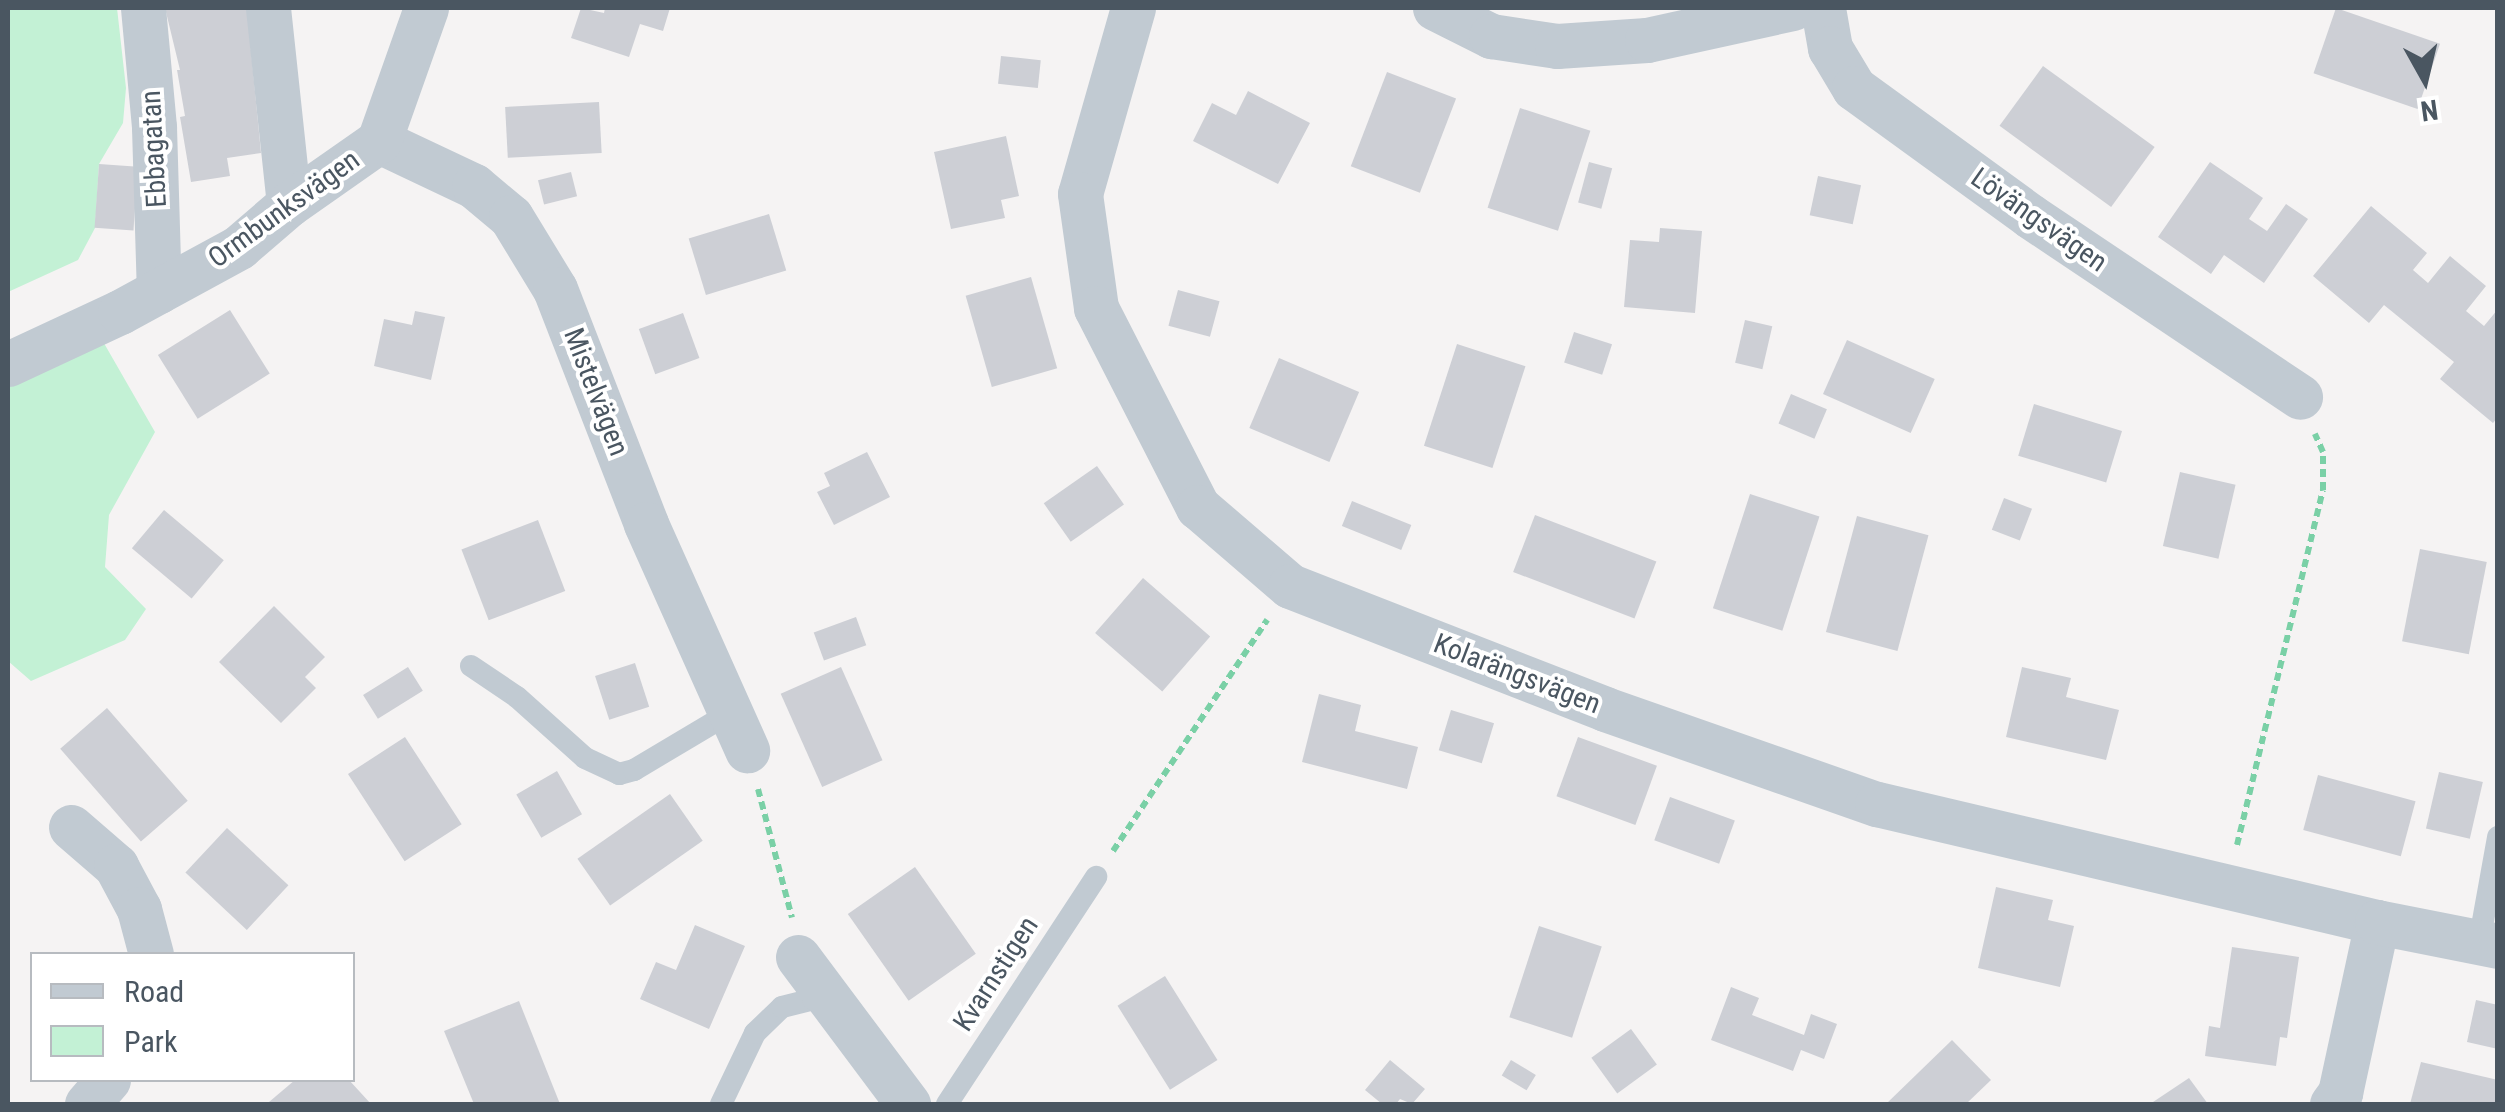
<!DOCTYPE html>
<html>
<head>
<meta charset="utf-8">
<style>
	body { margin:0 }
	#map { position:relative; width:2505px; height:1112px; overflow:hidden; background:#f5f3f3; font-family:"Roboto Condensed",sans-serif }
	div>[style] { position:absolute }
	.green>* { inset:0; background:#c3f1d5 }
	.building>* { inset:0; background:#cdcfd5; transform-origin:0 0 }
	.path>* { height:6px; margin-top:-3px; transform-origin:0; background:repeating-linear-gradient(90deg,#7ad0a6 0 8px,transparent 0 13px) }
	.service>* { height:22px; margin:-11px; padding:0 11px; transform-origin:11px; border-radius:11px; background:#c1cad2 }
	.minor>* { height:45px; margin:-22.5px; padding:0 22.5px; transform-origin:22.5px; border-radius:22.5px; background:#c1cad2 }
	span { translate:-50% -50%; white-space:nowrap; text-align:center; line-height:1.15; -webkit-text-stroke:8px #fff; paint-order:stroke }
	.street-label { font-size:28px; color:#4a5661 }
	.frame { position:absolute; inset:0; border:10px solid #4a5661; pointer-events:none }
	.legend { position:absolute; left:30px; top:952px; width:325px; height:130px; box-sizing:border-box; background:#fff; border:2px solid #b7bbc0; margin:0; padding:12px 18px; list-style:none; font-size:30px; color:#4a5661 }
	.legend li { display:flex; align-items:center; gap:20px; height:50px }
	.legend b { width:50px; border:2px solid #b7bbc0 }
	.north { position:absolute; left:2375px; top:30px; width:100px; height:100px; -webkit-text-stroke:8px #fff; paint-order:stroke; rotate:172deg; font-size:28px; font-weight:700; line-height:40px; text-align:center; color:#4a5661 }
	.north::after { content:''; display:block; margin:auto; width:35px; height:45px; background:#4a5661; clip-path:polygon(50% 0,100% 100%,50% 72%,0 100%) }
</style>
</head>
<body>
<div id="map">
	<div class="green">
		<i style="clip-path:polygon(8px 8px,117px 8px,126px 88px,123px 123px,99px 164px,95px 228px,78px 260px,8px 292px)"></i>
		<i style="clip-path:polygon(101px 338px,155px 432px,109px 515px,105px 567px,146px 609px,125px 640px,31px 681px,8px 661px,8px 386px)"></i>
	</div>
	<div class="building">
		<i style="clip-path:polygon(165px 8px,247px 10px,261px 153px,227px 158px,230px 176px,191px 182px,180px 117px,185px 116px,177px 70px,180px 70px)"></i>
		<i style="clip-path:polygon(581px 8px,604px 13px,605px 8px,670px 8px,663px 31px,640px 24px,629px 57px,571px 38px)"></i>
		<i style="left:2336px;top:8px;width:110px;height:69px;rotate:19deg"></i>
		<i style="left:1001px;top:56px;width:40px;height:28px;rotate:6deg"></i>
		<i style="left:2043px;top:66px;width:138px;height:74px;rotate:36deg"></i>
		<i style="left:1387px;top:72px;width:74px;height:101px;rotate:21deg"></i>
		<i style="clip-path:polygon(1248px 91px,1310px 123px,1278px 184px,1193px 141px,1212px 103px,1236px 115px)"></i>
		<i style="left:599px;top:102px;width:51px;height:94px;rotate:87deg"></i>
		<i style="left:1520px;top:108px;width:74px;height:105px;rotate:18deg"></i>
		<i style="clip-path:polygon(1006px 136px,1019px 196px,1001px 200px,1005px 218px,951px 229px,934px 152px)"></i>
		<i style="left:1589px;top:162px;width:24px;height:42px;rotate:15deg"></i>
		<i style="clip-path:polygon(2210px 162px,2263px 198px,2249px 219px,2267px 231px,2286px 204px,2308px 219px,2264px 283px,2224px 255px,2211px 274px,2158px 237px)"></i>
		<i style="left:99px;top:164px;width:39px;height:64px;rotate:4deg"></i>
		<i style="left:571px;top:172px;width:25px;height:34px;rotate:76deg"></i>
		<i style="left:1818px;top:176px;width:44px;height:40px;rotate:12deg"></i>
		<i style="clip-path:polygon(2371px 206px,2427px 253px,2413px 270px,2428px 283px,2450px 256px,2486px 286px,2466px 311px,2484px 326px,2498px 309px,2498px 417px,2493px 423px,2440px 379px,2454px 362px,2384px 305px,2369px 323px,2313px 276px)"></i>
		<i style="left:769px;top:214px;width:59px;height:84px;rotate:73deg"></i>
		<i style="clip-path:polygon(1660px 228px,1702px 231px,1695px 313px,1624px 307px,1630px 240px,1659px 242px)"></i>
		<i style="left:1031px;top:277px;width:95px;height:68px;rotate:74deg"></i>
		<i style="left:1178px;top:290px;width:43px;height:37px;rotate:15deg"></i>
		<i style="left:230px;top:310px;width:75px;height:85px;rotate:58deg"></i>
		<i style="clip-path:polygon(415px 311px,445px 317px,431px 380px,374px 366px,384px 319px,412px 325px)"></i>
		<i style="left:683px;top:313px;width:48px;height:47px;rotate:70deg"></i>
		<i style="left:1745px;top:320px;width:28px;height:44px;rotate:13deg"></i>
		<i style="left:1574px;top:332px;width:40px;height:32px;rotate:18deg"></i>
		<i style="left:1847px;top:340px;width:96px;height:59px;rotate:24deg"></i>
		<i style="left:1457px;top:344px;width:72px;height:107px;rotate:18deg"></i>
		<i style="left:1279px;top:358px;width:87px;height:76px;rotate:23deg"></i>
		<i style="left:1791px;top:394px;width:39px;height:32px;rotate:23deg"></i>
		<i style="left:2034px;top:404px;width:92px;height:54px;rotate:17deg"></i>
		<i style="clip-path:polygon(867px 452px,890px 497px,834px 525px,817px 492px,830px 486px,824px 473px)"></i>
		<i style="left:1097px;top:466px;width:47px;height:65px;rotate:55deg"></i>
		<i style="left:2180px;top:472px;width:57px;height:76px;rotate:13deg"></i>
		<i style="left:1750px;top:494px;width:73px;height:120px;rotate:18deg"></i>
		<i style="left:2004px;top:498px;width:30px;height:34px;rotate:21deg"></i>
		<i style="left:1352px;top:501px;width:64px;height:27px;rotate:22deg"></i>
		<i style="left:164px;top:510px;width:78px;height:50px;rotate:40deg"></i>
		<i style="left:1535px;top:515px;width:130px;height:61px;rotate:21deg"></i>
		<i style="left:1857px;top:516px;width:74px;height:120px;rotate:15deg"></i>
		<i style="left:538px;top:520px;width:76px;height:82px;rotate:69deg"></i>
		<i style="left:2420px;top:549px;width:68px;height:94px;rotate:11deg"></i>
		<i style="left:1143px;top:578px;width:89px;height:73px;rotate:41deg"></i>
		<i style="clip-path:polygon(274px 606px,325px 657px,305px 677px,316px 688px,281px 723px,219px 662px)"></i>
		<i style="left:856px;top:617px;width:30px;height:45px;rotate:70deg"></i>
		<i style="left:635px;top:663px;width:46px;height:42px;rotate:72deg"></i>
		<i style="left:408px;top:667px;width:28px;height:53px;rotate:58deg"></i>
		<i style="left:841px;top:667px;width:102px;height:66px;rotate:66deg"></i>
		<i style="clip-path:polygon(2022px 667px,2071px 678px,2066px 697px,2119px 710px,2106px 760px,2006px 737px)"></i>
		<i style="clip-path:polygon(1319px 694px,1361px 705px,1355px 731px,1418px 747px,1407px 789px,1302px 762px)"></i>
		<i style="left:107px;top:708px;width:123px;height:62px;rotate:49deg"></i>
		<i style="left:1451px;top:710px;width:45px;height:42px;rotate:17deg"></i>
		<i style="left:405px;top:737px;width:104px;height:68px;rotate:57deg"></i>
		<i style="left:1578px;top:737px;width:84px;height:63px;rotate:20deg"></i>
		<i style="left:557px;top:771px;width:50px;height:47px;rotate:60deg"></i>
		<i style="left:2439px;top:772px;width:45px;height:58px;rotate:13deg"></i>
		<i style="left:2318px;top:775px;width:101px;height:57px;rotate:15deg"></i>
		<i style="left:670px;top:794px;width:57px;height:113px;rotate:55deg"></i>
		<i style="left:1670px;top:797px;width:69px;height:46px;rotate:20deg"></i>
		<i style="left:227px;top:828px;width:84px;height:61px;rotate:43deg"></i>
		<i style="left:915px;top:867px;width:106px;height:82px;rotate:55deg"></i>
		<i style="clip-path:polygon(1996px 887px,2053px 900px,2048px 920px,2074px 926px,2060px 987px,1978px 968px)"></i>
		<i style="clip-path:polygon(695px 925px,745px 946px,709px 1029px,640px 999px,656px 962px,676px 970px)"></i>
		<i style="left:1539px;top:926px;width:66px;height:96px;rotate:18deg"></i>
		<i style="clip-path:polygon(2232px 947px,2299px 957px,2287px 1038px,2280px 1037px,2276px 1066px,2205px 1056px,2209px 1026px,2220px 1028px)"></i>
		<i style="left:1165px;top:976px;width:99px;height:56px;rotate:58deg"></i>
		<i style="clip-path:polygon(1731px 987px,1759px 998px,1752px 1015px,1804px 1035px,1811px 1014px,1837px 1024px,1824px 1059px,1801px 1050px,1793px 1071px,1711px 1040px)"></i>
		<i style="clip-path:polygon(2476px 1000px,2498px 1005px,2498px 1049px,2467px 1042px)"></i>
		<i style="clip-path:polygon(519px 1001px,560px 1104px,474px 1104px,444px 1031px)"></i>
		<i style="left:1631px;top:1029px;width:44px;height:49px;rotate:54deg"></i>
		<i style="clip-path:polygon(1952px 1040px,1991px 1080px,1966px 1104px,1886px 1104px)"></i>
		<i style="clip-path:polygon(1390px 1060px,1425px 1089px,1412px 1104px,1400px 1099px,1396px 1104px,1382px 1104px,1365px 1090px)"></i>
		<i style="left:1511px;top:1060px;width:29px;height:18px;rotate:31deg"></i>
		<i style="clip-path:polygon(2421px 1062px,2498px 1080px,2498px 1104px,2410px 1104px)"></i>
		<i style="clip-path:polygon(2189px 1078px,2208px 1104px,2150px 1104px)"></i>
		<i style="clip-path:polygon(295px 1080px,349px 1080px,371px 1104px,272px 1104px,269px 1102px)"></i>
	</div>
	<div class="path">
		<i style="left:758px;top:789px;width:133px;rotate:75.2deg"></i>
		<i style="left:2237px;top:845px;width:365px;rotate:-76.4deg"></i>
		<i style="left:2323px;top:490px;width:38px;rotate:-90deg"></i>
		<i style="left:2323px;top:452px;width:20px;rotate:-114deg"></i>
		<i style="left:1113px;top:851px;width:278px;rotate:-56.3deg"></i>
	</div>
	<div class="service">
		<i style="left:471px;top:666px;width:55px;rotate:34deg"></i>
		<i style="left:517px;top:697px;width:91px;rotate:41.9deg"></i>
		<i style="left:585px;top:758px;width:38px;rotate:25deg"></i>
		<i style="left:619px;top:774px;width:16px;rotate:-15deg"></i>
		<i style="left:634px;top:770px;width:109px;rotate:-30.8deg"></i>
		<i style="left:2479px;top:943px;width:108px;rotate:-79.8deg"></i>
		<i style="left:721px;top:1104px;width:79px;rotate:-64.4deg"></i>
		<i style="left:755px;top:1033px;width:37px;rotate:-44deg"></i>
		<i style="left:782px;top:1007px;width:32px;rotate:-14deg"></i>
		<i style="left:813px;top:999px;width:18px;rotate:34deg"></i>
		<i style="left:947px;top:1104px;width:272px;rotate:-56.7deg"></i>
	</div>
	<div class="minor">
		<i style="left:143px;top:8px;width:120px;rotate:84.7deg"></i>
		<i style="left:154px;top:127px;width:164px;rotate:88.3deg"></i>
		<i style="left:268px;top:8px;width:197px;rotate:83.9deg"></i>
		<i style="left:1133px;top:8px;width:193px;rotate:105.9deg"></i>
		<i style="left:1080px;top:194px;width:115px;rotate:82deg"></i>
		<i style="left:1096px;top:308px;width:224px;rotate:62.9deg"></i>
		<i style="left:1198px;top:507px;width:121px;rotate:40.7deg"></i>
		<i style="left:1290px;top:586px;width:338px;rotate:21.3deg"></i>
		<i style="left:1605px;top:709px;width:288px;rotate:19.3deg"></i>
		<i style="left:1877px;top:804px;width:514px;rotate:13.28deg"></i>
		<i style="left:1435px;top:8px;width:63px;rotate:26.6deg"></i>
		<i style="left:1491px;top:36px;width:67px;rotate:8.6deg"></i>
		<i style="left:1557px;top:46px;width:90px;rotate:-3.8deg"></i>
		<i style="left:1647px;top:40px;width:149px;rotate:-12.4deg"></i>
		<i style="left:1823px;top:8px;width:41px;rotate:80.1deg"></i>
		<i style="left:1830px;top:48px;width:47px;rotate:59deg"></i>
		<i style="left:1854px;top:88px;width:218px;rotate:36deg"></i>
		<i style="left:2030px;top:216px;width:325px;rotate:33.8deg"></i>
		<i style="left:379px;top:141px;width:105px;rotate:25.3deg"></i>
		<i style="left:474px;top:186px;width:48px;rotate:40deg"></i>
		<i style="left:511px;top:217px;width:84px;rotate:58.6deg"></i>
		<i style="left:555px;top:289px;width:252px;rotate:68.8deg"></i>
		<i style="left:646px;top:524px;width:248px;rotate:65.9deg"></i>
		<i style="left:8px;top:364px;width:123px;rotate:-24.9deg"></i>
		<i style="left:120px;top:312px;width:136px;rotate:-28.6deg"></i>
		<i style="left:239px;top:247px;width:66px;rotate:-40.7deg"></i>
		<i style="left:289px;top:204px;width:110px;rotate:-35deg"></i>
		<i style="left:379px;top:141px;width:141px;rotate:-70.5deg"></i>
		<i style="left:71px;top:827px;width:60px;rotate:40.9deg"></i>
		<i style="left:116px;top:866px;width:49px;rotate:61.9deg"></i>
		<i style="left:139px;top:909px;width:47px;rotate:75.1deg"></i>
		<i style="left:798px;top:957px;width:184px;rotate:53.2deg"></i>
		<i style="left:87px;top:1104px;width:32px;rotate:-49deg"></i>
		<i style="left:2332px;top:1104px;width:14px;rotate:-54deg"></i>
		<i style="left:2340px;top:1093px;width:175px;rotate:-77.8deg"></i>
		<i style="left:2377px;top:922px;width:123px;rotate:11.2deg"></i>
	</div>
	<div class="street-label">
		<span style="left:154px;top:149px;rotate:-93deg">Ebbagatan</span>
		<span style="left:284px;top:209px;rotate:-36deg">Ormbunksvägen</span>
		<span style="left:2039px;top:220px;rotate:35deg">Lövängsvägen</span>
		<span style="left:596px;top:392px;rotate:69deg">Mistelvägen</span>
		<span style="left:1517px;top:674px;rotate:21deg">Kolarängsvägen</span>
		<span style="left:996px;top:974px;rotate:-57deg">Kvarnstigen</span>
	</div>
	<div class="frame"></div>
	<ul class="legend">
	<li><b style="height:12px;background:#c1cad2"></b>Road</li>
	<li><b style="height:28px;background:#c3f1d5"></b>Park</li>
	</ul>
	<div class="north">N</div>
</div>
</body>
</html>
